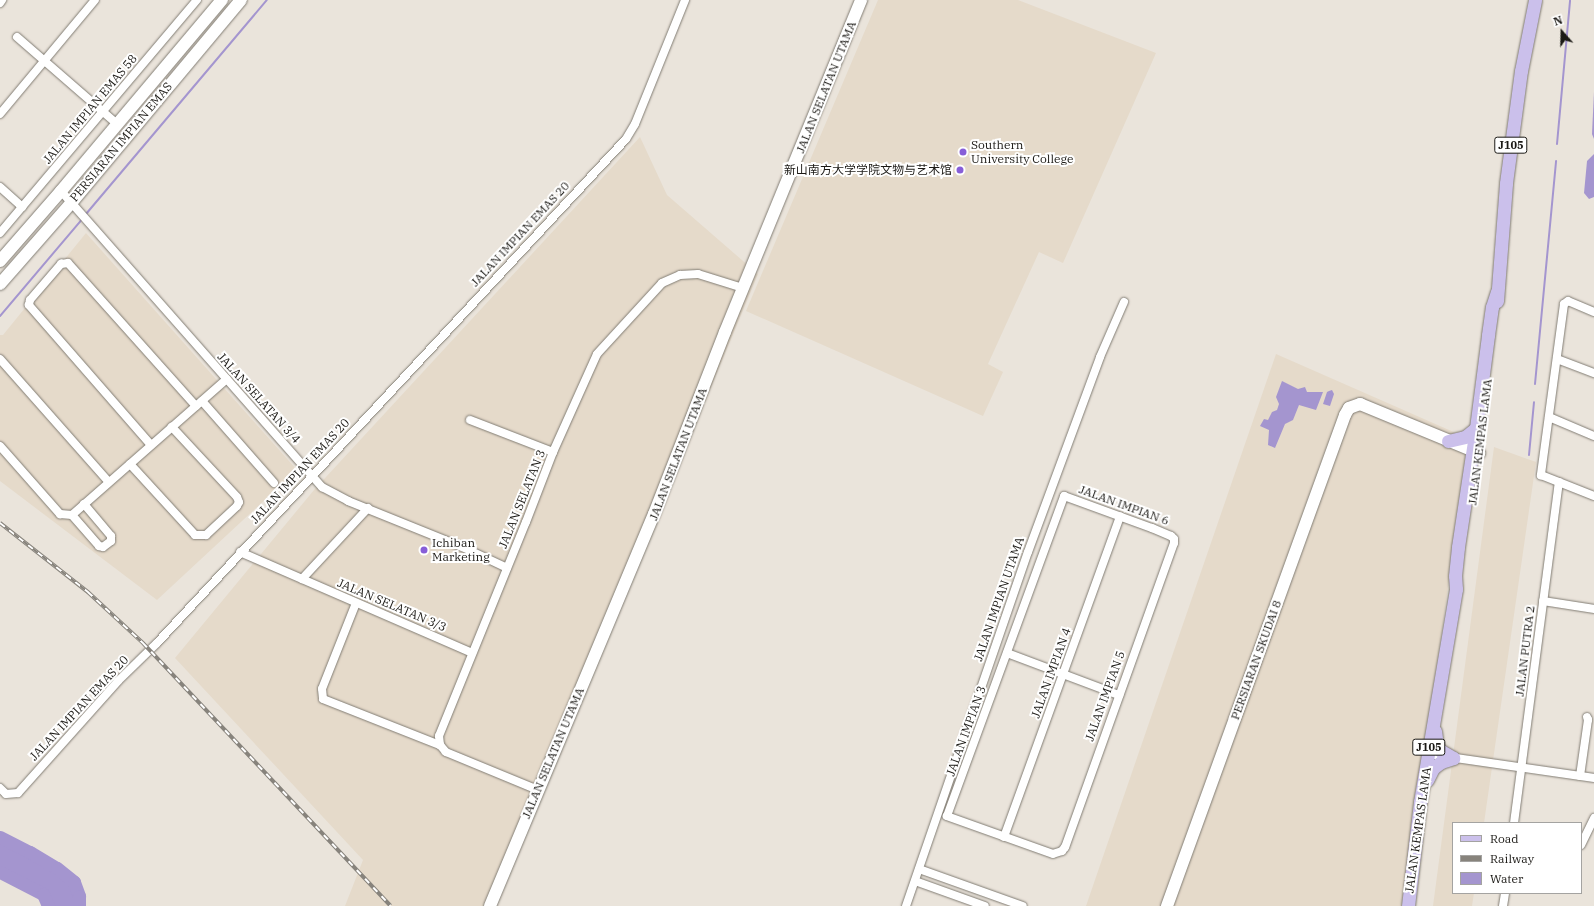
<!DOCTYPE html>
<html>
<head>
<meta charset="utf-8">
<style>
	body { margin:0 }
	#map { position:relative; width:1594px; height:906px; overflow:hidden; background:#eae4db; font-family:"IBM Plex Serif","Noto Sans SC",serif }
	div>[style] { position:absolute }
	.built>* { inset:0; background:#e5daca }
	.water>* { inset:0; background:#a495cf }
	.stream>* { height:2px; margin:-1px; padding:0 1px; transform-origin:1px; border-radius:1px; background:#a495cf }
	.river>* { height:13px; margin:-6.5px; padding:0 6.5px; transform-origin:6.5px; border-radius:6.5px; background:#a495cf }
	.roads { filter:drop-shadow(0 0 1px #817c73) drop-shadow(0 0 1px #817c73) }
	.street>* { height:8px; margin:-4px; padding:0 4px; transform-origin:4px; border-radius:4px; background:#fff }
	.secondary>* { height:12px; margin:-6px; padding:0 6px; transform-origin:6px; border-radius:6px; background:#fff }
	.primary>* { height:13px; margin:-6.5px; padding:0 6.5px; transform-origin:6.5px; border-radius:6.5px; background:#cbc0eb }
	.rail>* { height:3.5px; margin-top:-1.75px; transform-origin:0; background:repeating-linear-gradient(90deg,#fff 0 6px,#87837c 0 12px); box-sizing:border-box; border-block:1px solid #87837c }
	.dots>* { width:11px; height:11px; translate:-50% -50%; box-sizing:border-box; border:2px solid #fff; border-radius:50% }
	span { translate:-50% -50%; white-space:nowrap; text-align:center; line-height:1.15; -webkit-text-stroke:4px #fff; paint-order:stroke }
	.shield-label span { padding:1px 3px; background:#fff; border:1px solid; border-radius:3px; -webkit-text-stroke-width:0 }
	.shield-label { font-size:11px; color:#1b1915; font-weight:700 }
	.street-label { font-size:12px; color:#1b1915 }
	.poi-label { font-size:12px; color:#1b1915 }
	.left { translate:0 -50%; text-align:left }
	.right { translate:-100% -50%; text-align:right }
	.legend { position:absolute; left:1452px; top:822px; width:130px; height:72px; box-sizing:border-box; background:#fff; border:1px solid #a4a3a1; margin:0; padding:5px 7px; list-style:none; font-size:12px; color:#1b1915 }
	.legend li { display:flex; align-items:center; gap:8px; height:20px }
	.legend b { width:20px; border:1px solid #a4a3a1 }
	.north { position:absolute; left:1542px; top:12px; width:40px; height:40px; -webkit-text-stroke:3px #fff; paint-order:stroke; rotate:340deg; font-size:11px; font-weight:700; line-height:16px; text-align:center; color:#1b1915 }
	.north::after { content:''; display:block; margin:auto; width:14px; height:18px; background:#1b1915; clip-path:polygon(50% 0,100% 100%,50% 72%,0 100%) }
</style>
</head>
<body>
<div id="map">
	<div class="built">
		<i style="clip-path:polygon(878px 0,1018px 0,1156px 53px,1063px 263px,1039px 252px,988px 364px,1003px 372px,983px 416px,746px 311px)"></i>
		<i style="clip-path:polygon(640px 137px,667px 195px,758px 274px,658px 515px,486px 906px,345px 906px,363px 860px,175px 658px,314px 490px)"></i>
		<i style="clip-path:polygon(86px 233px,297px 470px,157px 600px,0 481px,0 335px,3px 335px)"></i>
		<i style="clip-path:polygon(1276px 354px,1465px 437px,1465px 460px,1405px 906px,1086px 906px)"></i>
		<i style="clip-path:polygon(1494px 447px,1536px 462px,1484px 823px,1453px 823px,1453px 893px,1474px 893px,1472px 906px,1433px 906px)"></i>
	</div>
	<div class="water">
		<i style="clip-path:polygon(1594px 92px,1594px 139px,1592px 134px)"></i>
		<i style="clip-path:polygon(1594px 154px,1594px 197px,1589px 199px,1584px 193px,1587px 161px)"></i>
		<i style="clip-path:polygon(1282px 381px,1298px 389px,1305px 387px,1307px 392px,1323px 392px,1316px 410px,1299px 405px,1293px 420px,1285px 424px,1275px 448px,1268px 445px,1269px 430px,1260px 426px,1264px 419px,1268px 420px,1272px 412px,1277px 410px,1279px 404px,1276px 397px)"></i>
		<i style="clip-path:polygon(1329px 391px,1332px 390px,1334px 394px,1330px 406px,1323px 404px,1327px 392px)"></i>
		<i style="clip-path:polygon(0 837px,30px 852px,57px 867px,74px 882px,79px 896px,79px 906px,48px 906px,43px 894px,0 872px)"></i>
	</div>
	<div class="stream">
		<i style="left:1557px;top:144px;width:144px;rotate:-84.8deg"></i>
		<i style="left:86px;top:214px;width:280px;rotate:-49.8deg"></i>
		<i style="left:0;top:316px;width:128px;rotate:-49.7deg"></i>
		<i style="left:1535px;top:384px;width:224px;rotate:-84.6deg"></i>
		<i style="left:1529px;top:455px;width:53px;rotate:-84.6deg"></i>
	</div>
	<div class="river">
		<i style="left:0;top:837px;width:34px;rotate:27deg"></i>
		<i style="left:30px;top:852px;width:31px;rotate:31deg"></i>
		<i style="left:57px;top:868px;width:22px;rotate:39deg"></i>
		<i style="left:74px;top:882px;width:15px;rotate:70deg"></i>
		<i style="left:79px;top:896px;width:10px;rotate:90deg"></i>
		<i style="left:0;top:872px;width:48px;rotate:27.1deg"></i>
		<i style="left:43px;top:894px;width:13px;rotate:67deg"></i>
	</div>
	<div class="roads">
		<div class="street">
			<i style="left:0;top:3px;width:4px;rotate:-56deg"></i>
			<i style="left:17px;top:37px;width:133px;rotate:41deg"></i>
			<i style="left:0;top:114px;width:148px;rotate:-50.2deg"></i>
			<i style="left:0;top:187px;width:30px;rotate:42deg"></i>
			<i style="left:61px;top:191px;width:395px;rotate:48.6deg"></i>
			<i style="left:322px;top:487px;width:30px;rotate:28deg"></i>
			<i style="left:348px;top:501px;width:131px;rotate:22deg"></i>
			<i style="left:469px;top:550px;width:42px;rotate:25.3deg"></i>
			<i style="left:0;top:233px;width:305px;rotate:-49.8deg"></i>
			<i style="left:1594px;top:312px;width:28px;rotate:-157deg"></i>
			<i style="left:1568px;top:301px;width:5px;rotate:143deg"></i>
			<i style="left:1564px;top:304px;width:173px;rotate:97.7deg"></i>
			<i style="left:1541px;top:475px;width:57px;rotate:21.6deg"></i>
			<i style="left:0;top:359px;width:164px;rotate:48.5deg"></i>
			<i style="left:1557px;top:359px;width:40px;rotate:21deg"></i>
			<i style="left:202px;top:401px;width:109px;rotate:48.7deg"></i>
			<i style="left:1549px;top:417px;width:49px;rotate:22.9deg"></i>
			<i style="left:470px;top:420px;width:89px;rotate:21.1deg"></i>
			<i style="left:151px;top:445px;width:186px;rotate:-131.1deg"></i>
			<i style="left:29px;top:305px;width:5px;rotate:-79deg"></i>
			<i style="left:30px;top:300px;width:48px;rotate:-49.3deg"></i>
			<i style="left:61px;top:264px;width:7px;rotate:-8deg"></i>
			<i style="left:68px;top:263px;width:192px;rotate:48.2deg"></i>
			<i style="left:0;top:446px;width:91px;rotate:48.6deg"></i>
			<i style="left:60px;top:514px;width:12px;rotate:5deg"></i>
			<i style="left:72px;top:515px;width:206px;rotate:-41.3deg"></i>
			<i style="left:130px;top:464px;width:96px;rotate:47.5deg"></i>
			<i style="left:195px;top:535px;width:11px"></i>
			<i style="left:206px;top:535px;width:42px;rotate:-43.1deg"></i>
			<i style="left:237px;top:506px;width:4px;rotate:-63deg"></i>
			<i style="left:239px;top:502px;width:5px;rotate:-112deg"></i>
			<i style="left:237px;top:497px;width:96px;rotate:-132.9deg"></i>
			<i style="left:1064px;top:496px;width:94px;rotate:20deg"></i>
			<i style="left:1152px;top:528px;width:21px;rotate:23deg"></i>
			<i style="left:1171px;top:536px;width:4px;rotate:45deg"></i>
			<i style="left:1174px;top:539px;width:4px;rotate:90deg"></i>
			<i style="left:1174px;top:543px;width:323px;rotate:109.7deg"></i>
			<i style="left:1065px;top:847px;width:5px;rotate:127deg"></i>
			<i style="left:1062px;top:851px;width:9px;rotate:162deg"></i>
			<i style="left:1053px;top:854px;width:113px;rotate:-160.3deg"></i>
			<i style="left:947px;top:816px;width:341px;rotate:-69.9deg"></i>
			<i style="left:72px;top:515px;width:41px;rotate:48.9deg"></i>
			<i style="left:99px;top:546px;width:4px;rotate:14deg"></i>
			<i style="left:103px;top:547px;width:10px;rotate:-37deg"></i>
			<i style="left:111px;top:541px;width:5px;rotate:-90deg"></i>
			<i style="left:111px;top:536px;width:42px;rotate:-130.2deg"></i>
			<i style="left:240px;top:552px;width:253px;rotate:23.5deg"></i>
			<i style="left:302px;top:579px;width:97px;rotate:-47.1deg"></i>
			<i style="left:1543px;top:601px;width:52px;rotate:8.9deg"></i>
			<i style="left:356px;top:603px;width:92px;rotate:111.6deg"></i>
			<i style="left:322px;top:689px;width:10px;rotate:84deg"></i>
			<i style="left:323px;top:699px;width:126px;rotate:21.5deg"></i>
			<i style="left:1007px;top:653px;width:120px;rotate:20.6deg"></i>
			<i style="left:1428px;top:754px;width:168px;rotate:8.2deg"></i>
			<i style="left:1580px;top:776px;width:57px;rotate:-81.9deg"></i>
			<i style="left:1588px;top:720px;width:3px;rotate:-108deg"></i>
			<i style="left:0;top:788px;width:8px;rotate:45deg"></i>
			<i style="left:6px;top:794px;width:12px;rotate:-5deg"></i>
			<i style="left:18px;top:793px;width:150px;rotate:-48.2deg"></i>
			<i style="left:118px;top:681px;width:54px;rotate:-44.3deg"></i>
			<i style="left:157px;top:643px;width:688px;rotate:-47.06deg"></i>
			<i style="left:626px;top:139px;width:17px;rotate:-59deg"></i>
			<i style="left:635px;top:124px;width:134px;rotate:-68deg"></i>
			<i style="left:538px;top:790px;width:100px;rotate:-157.6deg"></i>
			<i style="left:446px;top:752px;width:9px;rotate:-131deg"></i>
			<i style="left:440px;top:745px;width:9px;rotate:-96deg"></i>
			<i style="left:439px;top:736px;width:231px;rotate:-67.9deg"></i>
			<i style="left:526px;top:522px;width:75px;rotate:-68.9deg"></i>
			<i style="left:553px;top:452px;width:107px;rotate:-65.8deg"></i>
			<i style="left:597px;top:354px;width:96px;rotate:-47.5deg"></i>
			<i style="left:662px;top:283px;width:20px;rotate:-24deg"></i>
			<i style="left:680px;top:275px;width:18px;rotate:-3deg"></i>
			<i style="left:698px;top:274px;width:47px;rotate:17.3deg"></i>
			<i style="left:1514px;top:823px;width:344px;rotate:-82.5deg"></i>
			<i style="left:1004px;top:837px;width:341px;rotate:-70.1deg"></i>
			<i style="left:1581px;top:845px;width:30px;rotate:-64deg"></i>
			<i style="left:919px;top:869px;width:110px;rotate:19.6deg"></i>
			<i style="left:915px;top:881px;width:74px;rotate:19.7deg"></i>
			<i style="left:906px;top:906px;width:374px;rotate:-71deg"></i>
			<i style="left:1028px;top:552px;width:208px;rotate:-69.7deg"></i>
			<i style="left:1100px;top:357px;width:60px;rotate:-66.4deg"></i>
			<i style="left:1503px;top:906px;width:13px;rotate:-81deg"></i>
		</div>
		<div class="secondary">
			<i style="left:0;top:261px;width:93px;rotate:-48.9deg"></i>
			<i style="left:61px;top:191px;width:250px;rotate:-49.9deg"></i>
			<i style="left:0;top:284px;width:109px;rotate:-48.7deg"></i>
			<i style="left:72px;top:202px;width:263px;rotate:-50.1deg"></i>
			<i style="left:490px;top:906px;width:425px;rotate:-67.3deg"></i>
			<i style="left:654px;top:514px;width:195px;rotate:-68.7deg"></i>
			<i style="left:725px;top:332px;width:359px;rotate:-67.7deg"></i>
			<i style="left:1167px;top:906px;width:522px;rotate:-70.07deg"></i>
			<i style="left:1345px;top:415px;width:8px;rotate:-60deg"></i>
			<i style="left:1349px;top:408px;width:12px;rotate:-20deg"></i>
			<i style="left:1360px;top:404px;width:129px;rotate:22.4deg"></i>
		</div>
		<div class="primary">
			<i style="left:1497px;top:301px;width:118px;rotate:-85.6deg"></i>
			<i style="left:1506px;top:183px;width:113px;rotate:-82.4deg"></i>
			<i style="left:1521px;top:71px;width:72px;rotate:-78.8deg"></i>
			<i style="left:1448px;top:441px;width:17px;rotate:-13deg"></i>
			<i style="left:1465px;top:437px;width:14px;rotate:-39deg"></i>
			<i style="left:1435px;top:731px;width:15px;rotate:82deg"></i>
			<i style="left:1437px;top:746px;width:6px;rotate:51deg"></i>
			<i style="left:1441px;top:751px;width:14px;rotate:30deg"></i>
			<i style="left:1427px;top:780px;width:13px;rotate:-63deg"></i>
			<i style="left:1433px;top:768px;width:10px;rotate:-37deg"></i>
			<i style="left:1441px;top:762px;width:13px;rotate:-18deg"></i>
			<i style="left:1408px;top:906px;width:105px;rotate:-83.4deg"></i>
			<i style="left:1420px;top:802px;width:216px;rotate:-80.4deg"></i>
			<i style="left:1456px;top:589px;width:13px;rotate:-94deg"></i>
			<i style="left:1455px;top:576px;width:29px;rotate:-84deg"></i>
			<i style="left:1458px;top:547px;width:120px;rotate:-81.4deg"></i>
			<i style="left:1476px;top:428px;width:94px;rotate:-82.6deg"></i>
			<i style="left:1488px;top:335px;width:28px;rotate:-82deg"></i>
			<i style="left:1492px;top:307px;width:16px;rotate:-72deg"></i>
		</div>
	</div>
	<div class="rail">
		<i style="left:0;top:523px;width:112px;rotate:38.1deg"></i>
		<i style="left:88px;top:592px;width:75px;rotate:42.8deg"></i>
		<i style="left:143px;top:643px;width:361px;rotate:46.7deg"></i>
	</div>
	<div class="dots">
		<i style="left:963px;top:152px;background:#875ed8"></i>
		<i style="left:960px;top:170px;background:#875ed8"></i>
		<i style="left:424px;top:550px;background:#875ed8"></i>
	</div>
	<div class="shield-label">
		<span style="left:1511px;top:145px">J105</span>
		<span style="left:1429px;top:747px">J105</span>
	</div>
	<div class="street-label">
		<span style="left:826px;top:87px;rotate:-68deg">JALAN SELATAN UTAMA</span>
		<span style="left:90px;top:109px;rotate:-50deg">JALAN IMPIAN EMAS 58</span>
		<span style="left:121px;top:142px;rotate:-50deg">PERSIARAN IMPIAN EMAS</span>
		<span style="left:520px;top:234px;rotate:-47deg">JALAN IMPIAN EMAS 20</span>
		<span style="left:259px;top:398px;rotate:48deg">JALAN SELATAN 3/4</span>
		<span style="left:1480px;top:442px;rotate:-83deg">JALAN KEMPAS LAMA</span>
		<span style="left:678px;top:454px;rotate:-69deg">JALAN SELATAN UTAMA</span>
		<span style="left:300px;top:471px;rotate:-47deg">JALAN IMPIAN EMAS 20</span>
		<span style="left:522px;top:499px;rotate:-68deg">JALAN SELATAN 3</span>
		<span style="left:1124px;top:505px;rotate:20deg">JALAN IMPIAN 6</span>
		<span style="left:999px;top:599px;rotate:-71deg">JALAN IMPIAN UTAMA</span>
		<span style="left:392px;top:605px;rotate:23deg">JALAN SELATAN 3/3</span>
		<span style="left:1525px;top:651px;rotate:-83deg">JALAN PUTRA 2</span>
		<span style="left:1256px;top:660px;rotate:-70deg">PERSIARAN SKUDAI 8</span>
		<span style="left:1051px;top:673px;rotate:-70deg">JALAN IMPIAN 4</span>
		<span style="left:1105px;top:696px;rotate:-70deg">JALAN IMPIAN 5</span>
		<span style="left:79px;top:708px;rotate:-47deg">JALAN IMPIAN EMAS 20</span>
		<span style="left:966px;top:731px;rotate:-70deg">JALAN IMPIAN 3</span>
		<span style="left:553px;top:753px;rotate:-67deg">JALAN SELATAN UTAMA</span>
		<span style="left:1418px;top:830px;rotate:-82deg">JALAN KEMPAS LAMA</span>
	</div>
	<div class="poi-label">
		<span class="left" style="left:971px;top:152px">Southern<br>University College</span>
		<span class="right" style="left:952px;top:170px">新山南方大学学院文物与艺术馆</span>
		<span class="left" style="left:432px;top:550px">Ichiban<br>Marketing</span>
	</div>
	<ul class="legend">
	<li><b style="height:5px;background:#cbc0eb"></b>Road</li>
	<li><b style="height:5px;background:#87837c"></b>Railway</li>
	<li><b style="height:11px;background:#a495cf"></b>Water</li>
	</ul>
	<div class="north">N</div>
</div>
</body>
</html>
